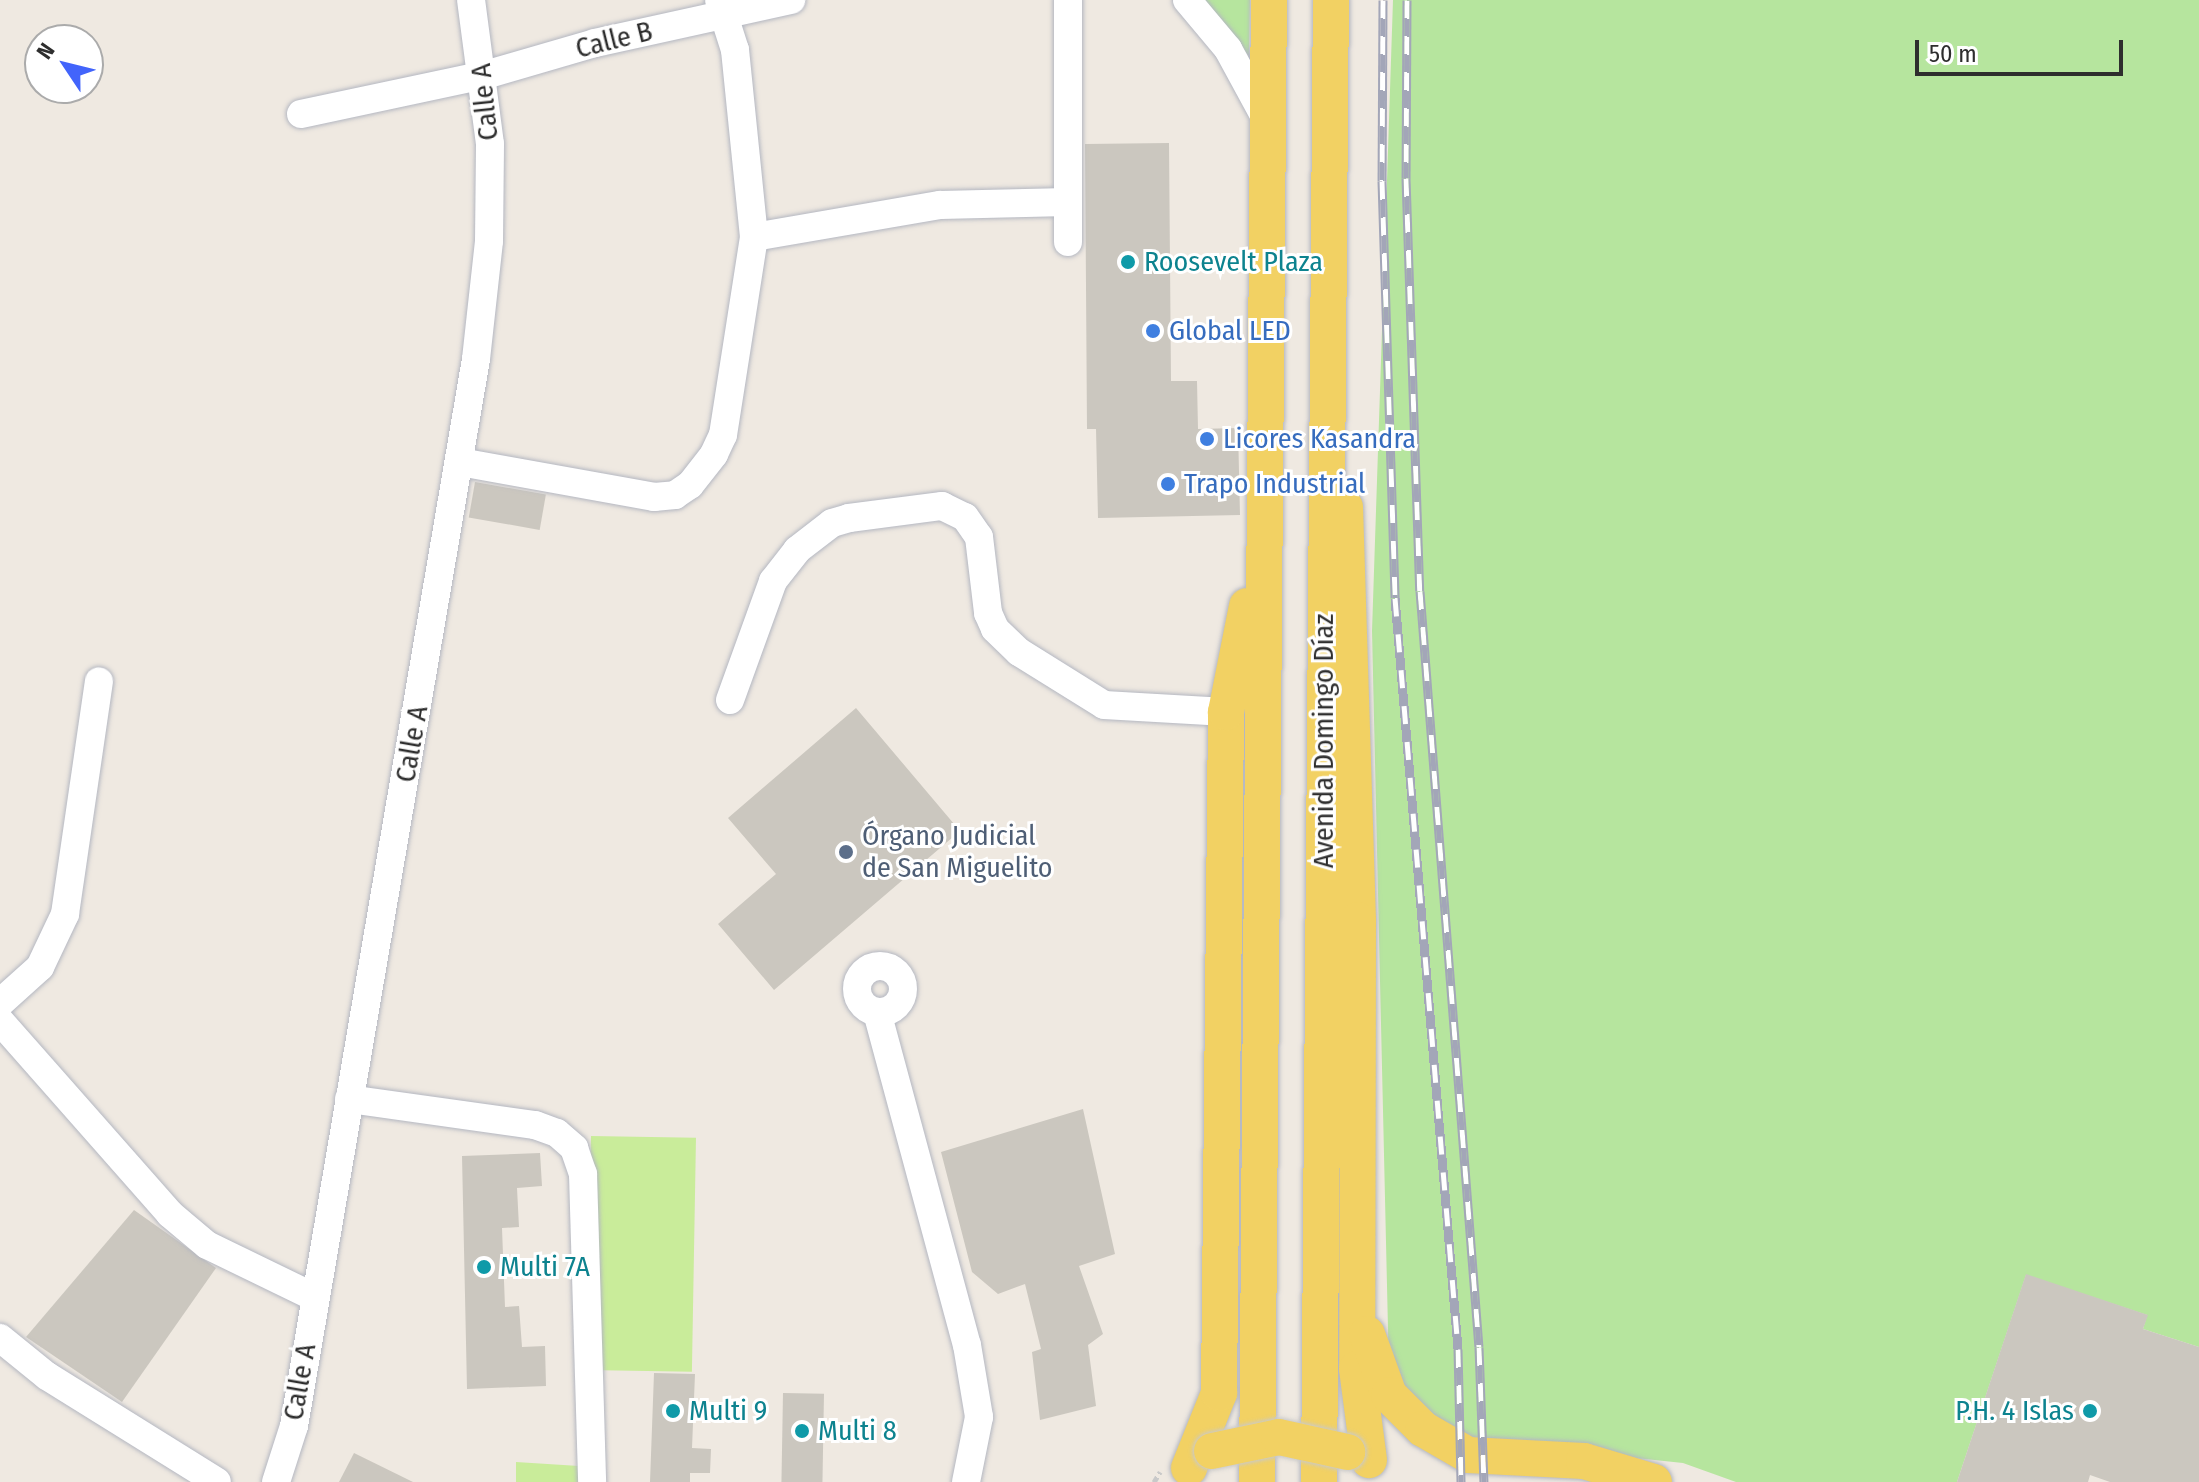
<!DOCTYPE html>
<html>
<head>
<meta charset="utf-8">
<style>
	body { margin:0 }
	#map { position:relative; width:2199px; height:1482px; overflow:hidden; background:#efe9e1; font-family:"Fira Sans Condensed",sans-serif }
	div>[style] { position:absolute }
	.green>* { inset:0; background:#b6e59e }
	.pitch>* { inset:0; background:#c9ec9a; transform-origin:0 0 }
	.building>* { inset:0; background:#cbc7bf; transform-origin:0 0 }
	.path>* { height:5px; margin-top:-2.5px; transform-origin:0; background:repeating-linear-gradient(90deg,#c9c9c9 0 6px,transparent 0 10px) }
	.roads { filter:drop-shadow(0 0 2px #b4b7c1) drop-shadow(0 0 2px #b4b7c1) }
	.minor>* { height:28px; margin:-14px; padding:0 14px; transform-origin:14px; border-radius:14px; background:#fff }
	.minor>.ring { margin:-14px; padding:0; box-sizing:content-box; background:none; border:28px solid #fff; border-radius:50% }
	.major>* { height:36px; margin:-18px; padding:0 18px; transform-origin:18px; border-radius:18px; background:#f2d163 }
	.rail>* { height:9px; margin-top:-4.5px; transform-origin:0; background:repeating-linear-gradient(90deg,#fff 0 18px,#a3a6b8 0 36px); box-sizing:border-box; border-block:2px solid #a3a6b8 }
	.bridges { filter:drop-shadow(0 0 2px #c9c9c9) drop-shadow(0 0 2px #c9c9c9) }
	.major-bridge>* { height:36px; margin:-18px; padding:0 18px; transform-origin:18px; border-radius:18px; background:#f2d163 }
	.dots>* { width:22px; height:22px; translate:-50% -50%; box-sizing:border-box; border:4px solid #fff; border-radius:50% }
	span { translate:-50% -50%; white-space:nowrap; text-align:center; line-height:1.15; -webkit-text-stroke:6px #fff; paint-order:stroke }
	.street-label { font-size:28px; color:#2e2e2e }
	.culture-label { font-size:28px; color:#0d838f }
	.left { translate:0 -50%; text-align:left }
	.right { translate:-100% -50%; text-align:right }
	.shop-label { font-size:28px; color:#366cbe }
	.service-label { font-size:28px; color:#4e5e75 }
	.north { position:absolute; left:24px; top:24px; width:80px; height:80px; box-sizing:border-box; background:#fff; border:2px solid #ababab; border-radius:50%; rotate:305deg; font-size:22px; font-weight:700; line-height:32px; text-align:center; color:#2e2e2e }
	.north::after { content:''; display:block; margin:auto; width:28px; height:36px; background:#4264fb; clip-path:polygon(50% 0,100% 100%,50% 72%,0 100%) }
	.scale { position:absolute; left:1915px; top:40px; width:208px; height:36px; box-sizing:border-box; border:4px solid #2e2e2e; border-top:0; padding-left:10px; font-size:24px; line-height:28px; white-space:nowrap; color:#2e2e2e; -webkit-text-stroke:6px #fff; paint-order:stroke }
</style>
</head>
<body>
<div id="map">
	<div class="green">
		<i style="clip-path:polygon(1194px 0,1250px 0,1249px 56px,1230px 35px)"></i>
		<i style="clip-path:polygon(1393px 0,2199px 0,2199px 1347px,2143px 1329px,2147px 1315px,2026px 1275px,1957px 1482px,1736px 1482px,1683px 1463px,1456px 1439px,1389px 1373px,1372px 631px)"></i>
	</div>
	<div class="pitch">
		<i style="left:591px;top:1136px;width:105px;height:234px;rotate:1deg"></i>
		<i style="clip-path:polygon(516px 1462px,579px 1466px,579px 1482px,516px 1482px)"></i>
	</div>
	<div class="building">
		<i style="clip-path:polygon(1169px 143px,1171px 381px,1197px 381px,1198px 429px,1238px 428px,1240px 515px,1098px 518px,1096px 429px,1087px 429px,1085px 144px)"></i>
		<i style="left:475px;top:482px;width:72px;height:36px;rotate:10deg"></i>
		<i style="clip-path:polygon(856px 708px,960px 831px,774px 990px,718px 924px,776px 874px,728px 818px)"></i>
		<i style="clip-path:polygon(1083px 1109px,1115px 1254px,1079px 1266px,1103px 1334px,1088px 1345px,1096px 1406px,1040px 1420px,1032px 1352px,1041px 1349px,1025px 1284px,998px 1294px,972px 1272px,941px 1152px)"></i>
		<i style="clip-path:polygon(540px 1153px,542px 1186px,517px 1188px,519px 1227px,502px 1228px,505px 1307px,519px 1306px,522px 1347px,545px 1346px,546px 1386px,467px 1389px,462px 1156px)"></i>
		<i style="clip-path:polygon(134px 1210px,216px 1268px,122px 1402px,26px 1337px)"></i>
		<i style="clip-path:polygon(2026px 1274px,2148px 1315px,2143px 1329px,2199px 1347px,2199px 1482px,2110px 1482px,2090px 1475px,2088px 1482px,1957px 1482px)"></i>
		<i style="clip-path:polygon(654px 1373px,695px 1374px,692px 1448px,711px 1449px,710px 1473px,690px 1473px,690px 1482px,650px 1482px)"></i>
		<i style="left:783px;top:1393px;width:41px;height:89px;rotate:1deg"></i>
		<i style="clip-path:polygon(354px 1453px,413px 1482px,339px 1482px)"></i>
	</div>
	<div class="path">
		<i style="left:1154px;top:1482px;width:12px;rotate:-59deg"></i>
	</div>
	<div class="roads">
		<div class="minor">
			<i style="left:1187px;top:0;width:64px;rotate:50.1deg"></i>
			<i style="left:1228px;top:49px;width:80px;rotate:61.5deg"></i>
			<i style="left:301px;top:114px;width:188px;rotate:-12deg"></i>
			<i style="left:485px;top:75px;width:115px;rotate:-16.2deg"></i>
			<i style="left:595px;top:43px;width:201px;rotate:-12.4deg"></i>
			<i style="left:754px;top:237px;width:189px;rotate:-9.8deg"></i>
			<i style="left:940px;top:205px;width:128px;rotate:-1.3deg"></i>
			<i style="left:1068px;top:242px;width:242px;rotate:-90deg"></i>
			<i style="left:460px;top:462px;width:197px;rotate:10.2deg"></i>
			<i style="left:654px;top:497px;width:21px;rotate:-5deg"></i>
			<i style="left:675px;top:495px;width:18px;rotate:-34deg"></i>
			<i style="left:690px;top:485px;width:39px;rotate:-52deg"></i>
			<i style="left:714px;top:454px;width:21px;rotate:-65deg"></i>
			<i style="left:723px;top:435px;width:200px;rotate:-81.1deg"></i>
			<i style="left:754px;top:237px;width:188px;rotate:-95.8deg"></i>
			<i style="left:735px;top:50px;width:52px;rotate:-107.7deg"></i>
			<i style="left:730px;top:700px;width:127px;rotate:-70.1deg"></i>
			<i style="left:773px;top:581px;width:39px;rotate:-52deg"></i>
			<i style="left:797px;top:550px;width:44px;rotate:-37.6deg"></i>
			<i style="left:832px;top:523px;width:18px;rotate:-16deg"></i>
			<i style="left:849px;top:518px;width:94px;rotate:-7.4deg"></i>
			<i style="left:942px;top:506px;width:25px;rotate:26deg"></i>
			<i style="left:965px;top:517px;width:24px;rotate:55deg"></i>
			<i style="left:979px;top:537px;width:77px;rotate:83.2deg"></i>
			<i style="left:988px;top:613px;width:17px;rotate:66deg"></i>
			<i style="left:995px;top:629px;width:33px;rotate:44deg"></i>
			<i style="left:1019px;top:652px;width:100px;rotate:31.9deg"></i>
			<i style="left:1104px;top:705px;width:122px;rotate:3.3deg"></i>
			<i class="ring" style="left:857px;top:966px;width:18px;height:18px"></i>
			<i style="left:0;top:1003px;width:54px;rotate:-42deg"></i>
			<i style="left:40px;top:967px;width:59px;rotate:-64.7deg"></i>
			<i style="left:65px;top:914px;width:235px;rotate:-81.7deg"></i>
			<i style="left:877px;top:1012px;width:345px;rotate:74.9deg"></i>
			<i style="left:967px;top:1345px;width:73px;rotate:80.5deg"></i>
			<i style="left:979px;top:1417px;width:66px;rotate:101.3deg"></i>
			<i style="left:0;top:1021px;width:257px;rotate:48.6deg"></i>
			<i style="left:170px;top:1214px;width:48px;rotate:40deg"></i>
			<i style="left:207px;top:1245px;width:119px;rotate:25.9deg"></i>
			<i style="left:349px;top:1099px;width:188px;rotate:8deg"></i>
			<i style="left:535px;top:1125px;width:23px;rotate:20deg"></i>
			<i style="left:557px;top:1133px;width:23px;rotate:41deg"></i>
			<i style="left:574px;top:1148px;width:28px;rotate:71deg"></i>
			<i style="left:583px;top:1174px;width:308px;rotate:88.3deg"></i>
			<i style="left:0;top:1338px;width:60px;rotate:39deg"></i>
			<i style="left:47px;top:1376px;width:200px;rotate:31.9deg"></i>
			<i style="left:276px;top:1482px;width:59px;rotate:-72.2deg"></i>
			<i style="left:294px;top:1426px;width:1082px;rotate:-80.32deg"></i>
			<i style="left:476px;top:359px;width:119px;rotate:-83.7deg"></i>
			<i style="left:489px;top:241px;width:97px;rotate:-89.4deg"></i>
			<i style="left:490px;top:144px;width:145px;rotate:-97.5deg"></i>
		</div>
		<div class="major">
			<i style="left:1345px;top:507px;width:413px;rotate:88.2deg"></i>
			<i style="left:1358px;top:920px;width:449px;rotate:90.1deg"></i>
			<i style="left:1357px;top:1369px;width:92px;rotate:82.5deg"></i>
			<i style="left:1367px;top:1334px;width:65px;rotate:70.2deg"></i>
			<i style="left:1389px;top:1395px;width:48px;rotate:45deg"></i>
			<i style="left:1423px;top:1429px;width:52px;rotate:30deg"></i>
			<i style="left:1468px;top:1455px;width:116px;rotate:3deg"></i>
			<i style="left:1584px;top:1461px;width:73px;rotate:16.7deg"></i>
			<i style="left:1189px;top:1468px;width:81px;rotate:-68.2deg"></i>
			<i style="left:1219px;top:1393px;width:681px;rotate:-89.41deg"></i>
			<i style="left:1226px;top:712px;width:108px;rotate:-78.8deg"></i>
			<i style="left:1257px;top:1482px;width:1482px;rotate:-89.54deg"></i>
			<i style="left:1319px;top:1482px;width:1482px;rotate:-89.54deg"></i>
		</div>
	</div>
	<div class="rail">
		<i style="left:1383px;top:0;width:181px;rotate:90.3deg"></i>
		<i style="left:1382px;top:181px;width:417px;rotate:88.2deg"></i>
		<i style="left:1395px;top:598px;width:754px;rotate:85.2deg"></i>
		<i style="left:1458px;top:1349px;width:133px;rotate:88.7deg"></i>
		<i style="left:1407px;top:0;width:178px;rotate:90.3deg"></i>
		<i style="left:1406px;top:178px;width:413px;rotate:88.1deg"></i>
		<i style="left:1420px;top:591px;width:758px;rotate:85.54deg"></i>
		<i style="left:1479px;top:1347px;width:135px;rotate:87.9deg"></i>
	</div>
	<div class="bridges">
		<div class="major-bridge">
			<i style="left:1212px;top:1451px;width:68px;rotate:-11.8deg"></i>
			<i style="left:1279px;top:1437px;width:70px;rotate:12.4deg"></i>
		</div>
	</div>
	<div class="dots">
		<i style="left:1128px;top:262px;background:#0f9aa8"></i>
		<i style="left:1153px;top:331px;background:#3f7fe0"></i>
		<i style="left:1207px;top:439px;background:#3f7fe0"></i>
		<i style="left:1168px;top:484px;background:#3f7fe0"></i>
		<i style="left:846px;top:852px;background:#5c6f8a"></i>
		<i style="left:484px;top:1267px;background:#0f9aa8"></i>
		<i style="left:673px;top:1411px;background:#0f9aa8"></i>
		<i style="left:2090px;top:1411px;background:#0f9aa8"></i>
		<i style="left:802px;top:1431px;background:#0f9aa8"></i>
	</div>
	<div class="street-label">
		<span style="left:614px;top:40px;rotate:-14deg">Calle B</span>
		<span style="left:485px;top:102px;rotate:-96deg">Calle A</span>
		<span style="left:1324px;top:741px;rotate:-90deg">Avenida Domingo Díaz</span>
		<span style="left:412px;top:744px;rotate:-80deg">Calle A</span>
		<span style="left:300px;top:1382px;rotate:-80deg">Calle A</span>
	</div>
	<div class="culture-label">
		<span class="left" style="left:1144px;top:262px">Roosevelt Plaza</span>
		<span class="left" style="left:500px;top:1267px">Multi 7A</span>
		<span class="left" style="left:689px;top:1411px">Multi 9</span>
		<span class="right" style="left:2074px;top:1411px">P.H. 4 Islas</span>
		<span class="left" style="left:818px;top:1431px">Multi 8</span>
	</div>
	<div class="shop-label">
		<span class="left" style="left:1169px;top:331px">Global LED</span>
		<span class="left" style="left:1223px;top:439px">Licores Kasandra</span>
		<span class="left" style="left:1184px;top:484px">Trapo Industrial</span>
	</div>
	<div class="service-label">
		<span class="left" style="left:862px;top:852px">Órgano Judicial<br>de San Miguelito</span>
	</div>
	<div class="north">N</div>
	<div class="scale">50 m</div>
</div>
</body>
</html>
